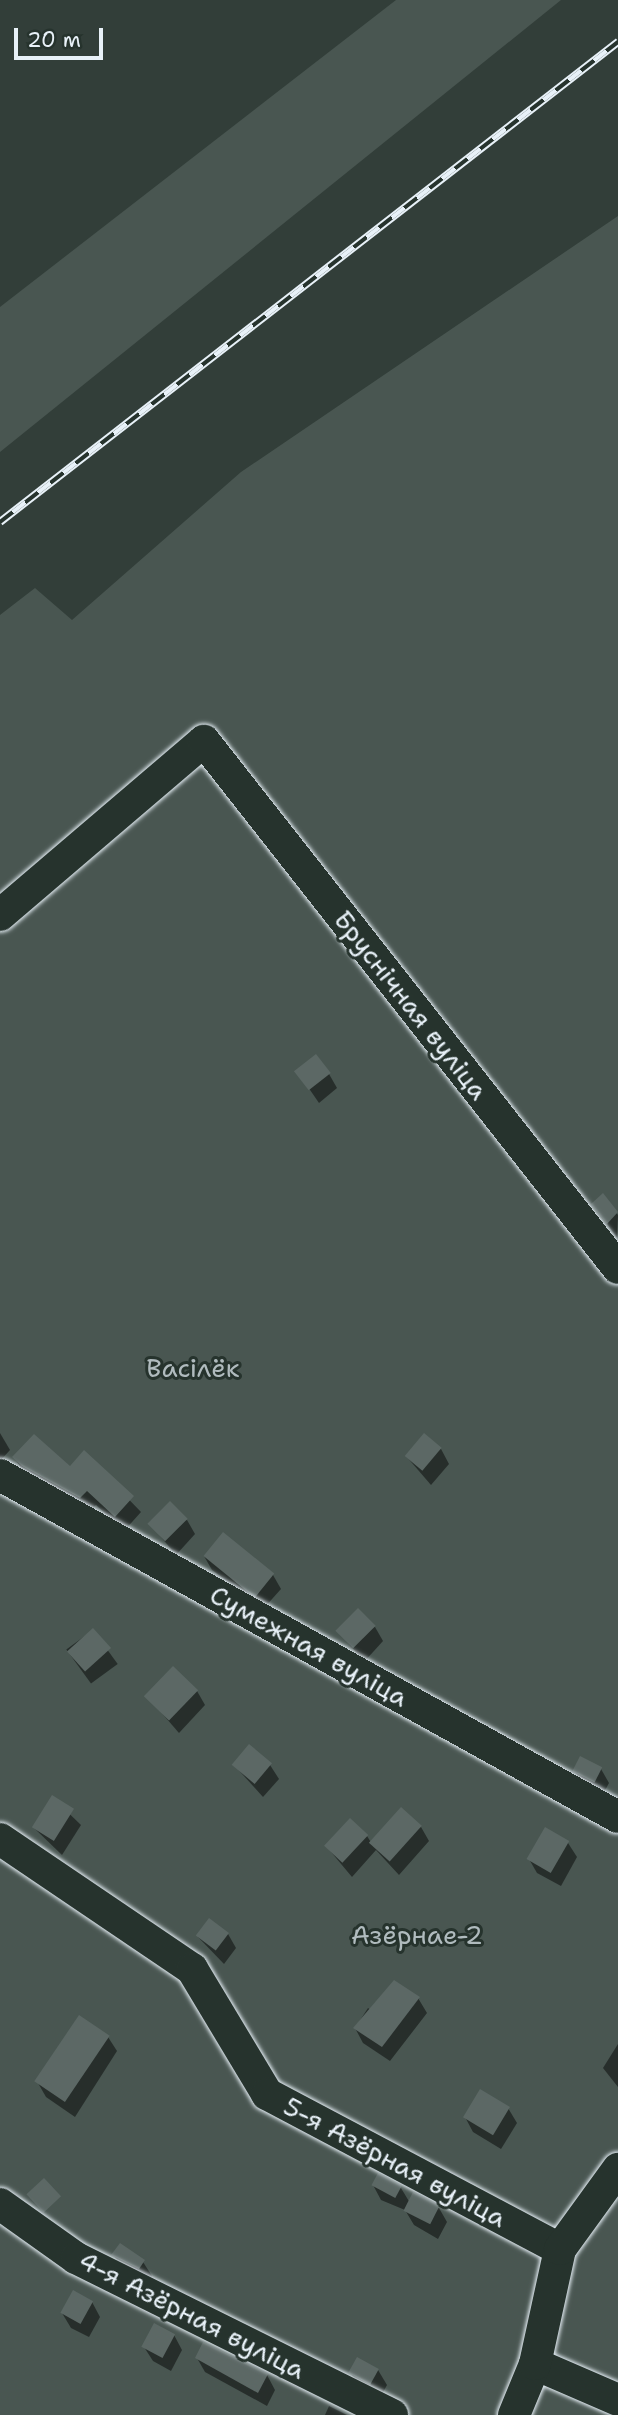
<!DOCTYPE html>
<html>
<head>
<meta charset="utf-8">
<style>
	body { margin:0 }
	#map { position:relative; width:618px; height:2415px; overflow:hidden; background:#323e39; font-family:"Shantell Sans",sans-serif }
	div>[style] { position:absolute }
	.green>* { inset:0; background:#495651 }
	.shadow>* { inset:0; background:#0007; transform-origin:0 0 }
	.building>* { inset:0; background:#5c6865; transform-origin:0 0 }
	.roads { filter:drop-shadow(0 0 2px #e8f1f8) drop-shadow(0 0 2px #e8f1f8) }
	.minor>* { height:32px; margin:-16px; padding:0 16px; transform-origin:16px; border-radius:16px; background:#26332d }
	.rail>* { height:8px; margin-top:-4px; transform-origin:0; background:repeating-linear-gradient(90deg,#26332d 0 16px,#e8f1f8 0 32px); box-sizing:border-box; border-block:2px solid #e8f1f8 }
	span { translate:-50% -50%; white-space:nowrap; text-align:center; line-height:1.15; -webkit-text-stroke:6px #26332d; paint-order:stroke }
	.street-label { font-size:26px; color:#e8f1f8 }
	.park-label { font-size:26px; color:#b0bbbe }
	.scale { position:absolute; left:14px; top:28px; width:89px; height:32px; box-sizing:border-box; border:4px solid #e8f1f8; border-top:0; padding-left:9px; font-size:21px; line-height:24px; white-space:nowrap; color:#e8f1f8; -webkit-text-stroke:5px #26332d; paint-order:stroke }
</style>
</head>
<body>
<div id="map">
	<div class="green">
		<i style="clip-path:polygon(396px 0,561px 0,0 452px,0 307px)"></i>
		<i style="clip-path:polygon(618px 216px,618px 2415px,0 2415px,0 615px,35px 588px,72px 620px,241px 472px)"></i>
	</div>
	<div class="shadow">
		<i style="clip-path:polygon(297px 1071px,329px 1074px,337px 1088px,319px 1103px)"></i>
		<i style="clip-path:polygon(603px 1196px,618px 1215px,617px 1238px,593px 1204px)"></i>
		<i style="clip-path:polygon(0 1433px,10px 1450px,0 1461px)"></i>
		<i style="clip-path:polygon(441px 1449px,449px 1464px,431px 1485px,406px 1456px)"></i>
		<i style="clip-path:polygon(84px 1453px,141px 1512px,124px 1531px,96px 1505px,89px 1512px,23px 1472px,15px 1458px,70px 1469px)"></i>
		<i style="clip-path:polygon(187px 1520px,195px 1534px,176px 1555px,151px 1525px)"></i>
		<i style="clip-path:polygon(204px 1556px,273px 1575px,281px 1589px,264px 1608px,212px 1570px)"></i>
		<i style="clip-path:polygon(375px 1627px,383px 1641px,364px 1662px,339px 1632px)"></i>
		<i style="left:93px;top:1630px;width:42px;height:33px;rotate:54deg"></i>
		<i style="clip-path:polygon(197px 1691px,205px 1705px,179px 1733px,147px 1696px)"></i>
		<i style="clip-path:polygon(234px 1765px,270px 1765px,279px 1779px,263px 1797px)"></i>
		<i style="clip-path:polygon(601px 1769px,609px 1783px,602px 1796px,583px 1786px,575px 1771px)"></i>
		<i style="clip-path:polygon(52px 1797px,81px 1825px,62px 1855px,33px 1827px)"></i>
		<i style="clip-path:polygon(421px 1827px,429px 1841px,399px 1875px,376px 1850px,352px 1877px,326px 1846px,367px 1836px,372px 1844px)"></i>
		<i style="clip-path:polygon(545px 1830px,568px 1843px,577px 1857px,561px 1886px,537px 1873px,529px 1859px)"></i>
		<i style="clip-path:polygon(228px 1934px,236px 1948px,224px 1964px,198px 1937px)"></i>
		<i style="clip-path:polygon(418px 1998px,427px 2013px,390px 2061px,363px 2043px,355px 2028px,368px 2008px,374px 2012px)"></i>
		<i style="clip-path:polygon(108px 2037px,117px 2051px,75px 2117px,46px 2097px,38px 2083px)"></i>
		<i style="clip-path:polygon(618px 2044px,618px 2087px,603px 2068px)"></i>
		<i style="clip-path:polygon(508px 2108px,517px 2123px,501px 2149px,473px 2132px,465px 2117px)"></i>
		<i style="clip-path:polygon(373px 2185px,401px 2188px,410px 2203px,439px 2208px,447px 2222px,438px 2239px,414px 2225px,405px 2210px,381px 2200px)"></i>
		<i style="clip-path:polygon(114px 2255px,143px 2262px,152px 2276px,147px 2282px,122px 2270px)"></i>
		<i style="clip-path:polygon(92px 2302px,100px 2317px,89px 2337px,71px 2328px,62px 2313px)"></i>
		<i style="clip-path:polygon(174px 2335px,182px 2350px,171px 2371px,153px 2361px,144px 2347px)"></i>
		<i style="clip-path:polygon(197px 2358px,267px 2375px,275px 2390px,267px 2406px,205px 2372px)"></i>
		<i style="clip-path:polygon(378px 2370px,387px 2385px,380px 2398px,359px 2387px,351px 2373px)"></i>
		<i style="clip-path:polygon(329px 2406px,347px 2415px,325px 2415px)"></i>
	</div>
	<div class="building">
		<i style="left:316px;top:1054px;width:24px;height:28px;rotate:52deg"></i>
		<i style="clip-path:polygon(603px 1193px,618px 1212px,607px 1224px,591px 1204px)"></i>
		<i style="left:424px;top:1433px;width:23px;height:30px;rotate:40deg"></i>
		<i style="clip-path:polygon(34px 1434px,70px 1466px,84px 1450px,134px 1496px,115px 1517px,87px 1491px,80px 1498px,22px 1466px,12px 1457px)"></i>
		<i style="left:170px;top:1501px;width:25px;height:32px;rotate:45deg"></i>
		<i style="left:223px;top:1532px;width:66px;height:31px;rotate:39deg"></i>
		<i style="left:358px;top:1608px;width:25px;height:32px;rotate:45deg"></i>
		<i style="left:93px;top:1628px;width:27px;height:35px;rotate:48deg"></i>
		<i style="left:173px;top:1666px;width:35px;height:42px;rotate:44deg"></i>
		<i style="left:249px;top:1744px;width:30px;height:27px;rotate:40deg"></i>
		<i style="left:580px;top:1756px;width:25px;height:17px;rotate:27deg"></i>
		<i style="left:52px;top:1795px;width:26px;height:38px;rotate:32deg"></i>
		<i style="left:401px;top:1807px;width:28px;height:48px;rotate:42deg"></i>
		<i style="left:350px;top:1818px;width:25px;height:38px;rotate:43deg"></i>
		<i style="left:545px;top:1827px;width:28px;height:37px;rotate:30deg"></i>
		<i style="left:209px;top:1918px;width:25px;height:22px;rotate:37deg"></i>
		<i style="clip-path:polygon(394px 1980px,420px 1997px,382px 2047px,353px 2028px)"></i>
		<i style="left:79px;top:2015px;width:37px;height:80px;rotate:34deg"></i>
		<i style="left:480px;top:2089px;width:35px;height:33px;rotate:31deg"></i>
		<i style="left:378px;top:2173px;width:27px;height:14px;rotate:28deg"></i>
		<i style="left:44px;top:2178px;width:25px;height:24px;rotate:47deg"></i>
		<i style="left:413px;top:2192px;width:30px;height:21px;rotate:27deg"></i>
		<i style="clip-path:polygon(120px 2243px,145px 2260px,139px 2269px,111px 2255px)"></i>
		<i style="left:73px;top:2290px;width:23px;height:26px;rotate:29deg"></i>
		<i style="left:154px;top:2323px;width:24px;height:27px;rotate:28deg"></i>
		<i style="clip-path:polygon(203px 2342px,268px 2374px,258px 2393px,195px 2358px)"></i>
		<i style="left:357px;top:2357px;width:25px;height:18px;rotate:29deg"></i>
	</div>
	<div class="roads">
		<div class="minor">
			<i style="left:0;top:915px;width:268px;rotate:-40.5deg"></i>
			<i style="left:204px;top:741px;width:670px;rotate:51.85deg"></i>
			<i style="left:0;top:1475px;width:706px;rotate:28.96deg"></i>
			<i style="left:0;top:1839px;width:232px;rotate:34.1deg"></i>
			<i style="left:192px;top:1969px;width:146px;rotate:59deg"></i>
			<i style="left:267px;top:2094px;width:331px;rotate:27.9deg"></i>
			<i style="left:0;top:2204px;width:93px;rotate:35.4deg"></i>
			<i style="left:76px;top:2258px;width:353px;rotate:26.4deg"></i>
			<i style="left:535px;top:2364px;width:90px;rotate:23.4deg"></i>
			<i style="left:514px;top:2415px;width:55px;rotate:-67.6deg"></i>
			<i style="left:535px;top:2364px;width:118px;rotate:-77.7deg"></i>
			<i style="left:560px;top:2249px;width:99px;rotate:-54.1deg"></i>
		</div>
	</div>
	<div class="rail">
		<i style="left:0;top:522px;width:783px;rotate:-37.84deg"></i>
	</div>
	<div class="street-label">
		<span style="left:411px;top:1005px;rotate:52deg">Бруснічная вуліца</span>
		<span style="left:309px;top:1646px;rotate:29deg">Сумежная вуліца</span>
		<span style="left:395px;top:2162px;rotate:28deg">5-я Азёрная вуліца</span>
		<span style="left:192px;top:2315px;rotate:27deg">4-я Азёрная вуліца</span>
	</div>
	<div class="park-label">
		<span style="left:193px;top:1368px">Васілёк</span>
		<span style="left:417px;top:1935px">Азёрнае-2</span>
	</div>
	<div class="scale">20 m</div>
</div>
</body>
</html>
